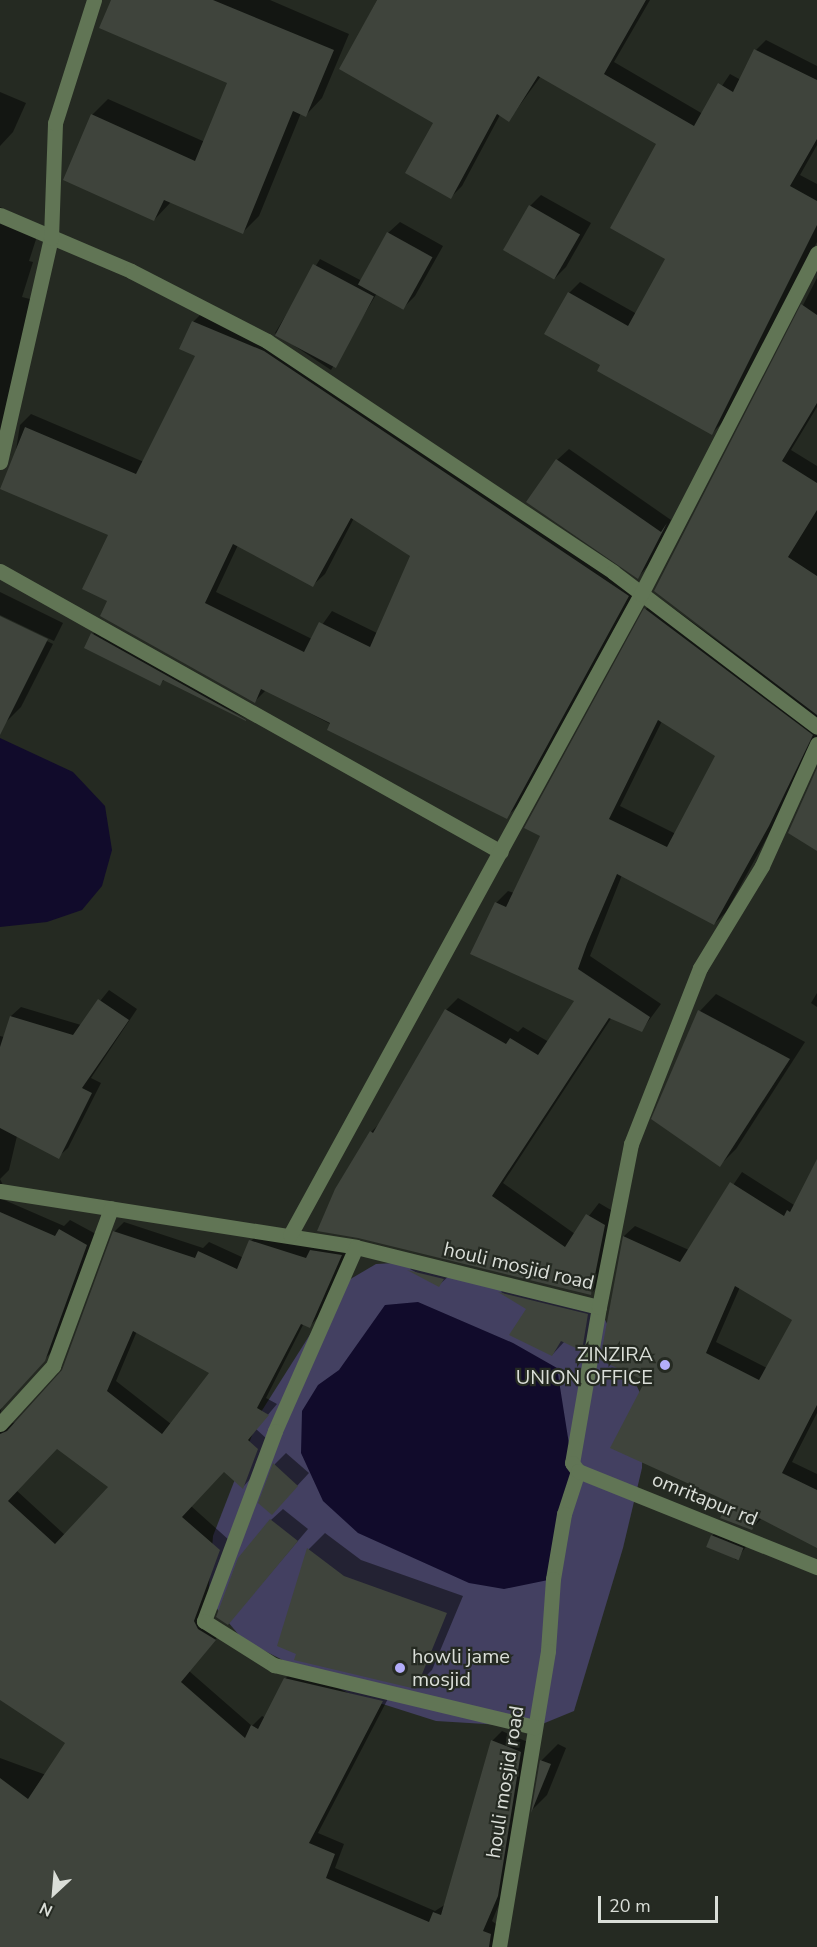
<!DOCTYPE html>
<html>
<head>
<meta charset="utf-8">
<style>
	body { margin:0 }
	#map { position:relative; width:817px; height:1947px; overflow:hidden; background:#252a22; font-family:"Nunito Sans",sans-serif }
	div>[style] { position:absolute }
	.green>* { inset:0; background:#434061 }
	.water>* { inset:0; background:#110b2b }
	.shadow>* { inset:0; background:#0007 }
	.building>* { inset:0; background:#3f443c; transform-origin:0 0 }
	.minor>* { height:15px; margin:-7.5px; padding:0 7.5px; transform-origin:7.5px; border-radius:7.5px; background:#617555 }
	.dots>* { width:16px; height:16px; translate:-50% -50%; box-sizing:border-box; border:3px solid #252a22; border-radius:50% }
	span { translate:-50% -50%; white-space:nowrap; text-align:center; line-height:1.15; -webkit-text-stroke:4.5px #252a22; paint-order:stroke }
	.street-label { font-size:20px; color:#daded8 }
	.poi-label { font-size:20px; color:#daded8 }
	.right { translate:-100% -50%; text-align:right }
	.left { translate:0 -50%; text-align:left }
	.north { position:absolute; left:24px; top:1863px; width:60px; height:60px; -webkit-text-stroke:4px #252a22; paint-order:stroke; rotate:206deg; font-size:16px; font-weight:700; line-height:24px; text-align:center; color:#daded8 }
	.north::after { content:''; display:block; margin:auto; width:21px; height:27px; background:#daded8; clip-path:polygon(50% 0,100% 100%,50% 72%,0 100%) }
	.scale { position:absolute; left:598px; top:1896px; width:120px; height:27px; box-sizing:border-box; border:3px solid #daded8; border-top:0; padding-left:8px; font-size:18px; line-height:21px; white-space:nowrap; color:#daded8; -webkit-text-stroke:4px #252a22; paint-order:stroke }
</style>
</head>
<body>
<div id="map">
	<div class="green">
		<i style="clip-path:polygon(413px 1262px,599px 1307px,643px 1399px,642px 1468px,623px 1548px,574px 1711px,535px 1727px,436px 1721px,348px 1693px,243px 1640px,208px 1598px,213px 1536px,261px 1412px,342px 1284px,376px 1264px)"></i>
	</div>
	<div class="water">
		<i style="clip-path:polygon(0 738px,73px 772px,105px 806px,112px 850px,102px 886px,82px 910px,47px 922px,0 927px)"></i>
		<i style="clip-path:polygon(418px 1302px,513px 1343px,557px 1368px,572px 1463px,553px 1579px,504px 1589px,469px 1583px,358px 1533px,323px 1501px,301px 1453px,302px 1411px,318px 1385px,339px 1370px,385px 1305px)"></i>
	</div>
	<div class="shadow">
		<i style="clip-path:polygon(112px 0,270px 0,349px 34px,322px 98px,306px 115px,301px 113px,259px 216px,243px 232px,171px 202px,154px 220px,92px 115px,108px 99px,205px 142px,229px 82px)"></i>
		<i style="clip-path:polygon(377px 0,650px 0,614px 62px,703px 114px,730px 74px,741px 80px,756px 50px,766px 40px,817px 66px,817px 145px,800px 175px,817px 184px,817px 242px,723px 422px,712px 433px,602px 365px,569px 293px,580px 282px,637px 314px,667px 258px,658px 143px,541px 76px,509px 120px,500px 115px,462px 186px,451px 197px,435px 123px,341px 68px)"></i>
		<i style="clip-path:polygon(0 92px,26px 103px,13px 132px,0 146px)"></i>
		<i style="clip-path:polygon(541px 195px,591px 223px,566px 267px,555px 278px,530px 206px)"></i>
		<i style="clip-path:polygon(0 207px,40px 227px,29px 261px,33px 262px,22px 297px,34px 300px,0 440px)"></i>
		<i style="clip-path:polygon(400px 222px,443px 246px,415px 296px,403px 308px,377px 293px,331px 370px,275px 333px,320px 259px,362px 281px,388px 233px)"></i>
		<i style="clip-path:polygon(evenodd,817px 278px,817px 407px,791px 450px,817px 466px,817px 737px,781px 812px,726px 912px,714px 924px,622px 875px,590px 956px,661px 1004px,641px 1031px,612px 1017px,503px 1183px,575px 1234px,599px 1203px,616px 1213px,603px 1281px,591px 1293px,371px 1132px,381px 1122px,446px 1010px,458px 998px,518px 1032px,523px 1027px,549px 1042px,576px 1001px,496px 903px,508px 891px,514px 893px,542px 835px,526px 827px,646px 609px,658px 597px,766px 676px,656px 590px,817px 278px,662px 721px,717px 756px,676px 834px,620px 806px,662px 721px)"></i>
		<i style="clip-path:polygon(evenodd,205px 310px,639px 584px,518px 806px,506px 817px,266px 690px,255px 701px,109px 600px,110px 534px,15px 456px,20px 425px,31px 414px,144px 462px,198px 356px,193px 322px,205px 310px,354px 518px,412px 555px,377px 633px,332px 611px,312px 639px,216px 592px,238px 545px,313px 585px,325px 574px,354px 518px)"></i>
		<i style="clip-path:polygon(569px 449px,671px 520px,649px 565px,638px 577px,557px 460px)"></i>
		<i style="clip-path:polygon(0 592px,63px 623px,54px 641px,0 615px)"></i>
		<i style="clip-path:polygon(0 618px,53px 644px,21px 707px,5px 723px,0 721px)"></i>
		<i style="clip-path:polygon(104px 623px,256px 708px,246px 718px,165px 679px,160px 684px,93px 634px)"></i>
		<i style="clip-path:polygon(109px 990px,137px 1009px,91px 1078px,101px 1083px,68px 1148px,58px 1157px,17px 1136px,9px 1170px,0 1179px,5px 1189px,2px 1199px,64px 1226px,70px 1220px,96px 1234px,54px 1349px,2px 1406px,0 1415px,0 1036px,4px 1037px,11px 1016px,21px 1007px,81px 1025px)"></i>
		<i style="clip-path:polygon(817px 993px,817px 1007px,811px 1003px)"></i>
		<i style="clip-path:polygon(716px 994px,805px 1042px,736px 1149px,720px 1165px,700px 1011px)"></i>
		<i style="clip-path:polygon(evenodd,817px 1162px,817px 1413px,792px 1462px,817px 1474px,817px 1545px,762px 1518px,752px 1529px,647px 1381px,601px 1359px,624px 1236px,635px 1226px,689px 1250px,742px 1172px,794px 1205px,817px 1162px,740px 1287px,794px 1319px,767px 1368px,716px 1342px,740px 1287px)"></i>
		<i style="clip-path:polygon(evenodd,124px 1222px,203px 1248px,209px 1242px,244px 1258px,251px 1241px,261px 1231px,351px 1245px,319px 1316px,310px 1326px,304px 1323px,266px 1398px,277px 1404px,256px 1429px,267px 1439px,252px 1477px,243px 1487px,224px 1470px,191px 1506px,229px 1540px,203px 1611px,224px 1629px,189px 1671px,252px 1726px,262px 1716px,266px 1718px,286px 1678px,296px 1668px,392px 1691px,318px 1833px,344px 1844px,335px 1868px,435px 1911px,446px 1904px,492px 1741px,502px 1731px,530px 1743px,507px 1885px,492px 1921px,500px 1927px,492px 1947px,77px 1947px,0 1910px,0 1758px,201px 1832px,0 1698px,0 1416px,8px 1424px,17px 1422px,62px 1373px,114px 1232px,124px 1222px,137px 1331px,211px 1373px,171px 1424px,116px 1381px,137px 1331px,124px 1222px,58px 1447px,110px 1487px,65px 1535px,16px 1490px,58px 1447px)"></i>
		<i style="clip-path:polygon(420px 1259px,451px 1274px,439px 1285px,410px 1269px)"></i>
		<i style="clip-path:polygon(511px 1281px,599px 1303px,593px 1338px,581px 1349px,565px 1341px,552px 1355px,528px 1309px,501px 1292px)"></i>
		<i style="clip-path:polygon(286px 1453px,309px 1473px,283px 1501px,260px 1503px,275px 1464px)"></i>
		<i style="clip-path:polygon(283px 1509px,308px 1529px,228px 1623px,271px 1520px)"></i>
		<i style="clip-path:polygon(724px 1524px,754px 1536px,736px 1560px,712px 1536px)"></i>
		<i style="clip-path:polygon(325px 1533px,361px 1560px,463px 1596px,432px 1670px,415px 1687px,279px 1645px,309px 1549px)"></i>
		<i style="clip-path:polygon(558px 1744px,566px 1748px,547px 1795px,533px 1809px,541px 1761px)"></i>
	</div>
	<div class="building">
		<i style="clip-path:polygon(111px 0,213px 0,334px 50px,306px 117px,293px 111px,243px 234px,164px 200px,154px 221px,63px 180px,91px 114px,195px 161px,227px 83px,99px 28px)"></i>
		<i style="clip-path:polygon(377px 0,646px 0,604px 74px,694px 126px,718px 83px,733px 92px,754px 49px,817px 80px,817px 139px,790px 186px,817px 201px,817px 225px,712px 435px,597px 371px,600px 365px,544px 334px,568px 292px,628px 326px,665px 259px,610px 228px,656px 144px,538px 76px,509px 122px,497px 114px,451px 199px,405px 173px,433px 123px,339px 69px)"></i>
		<i style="left:529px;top:205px;width:59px;height:52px;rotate:30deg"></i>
		<i style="left:387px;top:232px;width:52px;height:60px;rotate:29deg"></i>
		<i style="left:313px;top:264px;width:69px;height:81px;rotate:28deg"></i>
		<i style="clip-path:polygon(801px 304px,817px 315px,817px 403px,782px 461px,817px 483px,817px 510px,788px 557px,817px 576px,817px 715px,654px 591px)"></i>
		<i style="clip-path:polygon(evenodd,192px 321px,264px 351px,629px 596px,507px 819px,327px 730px,330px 723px,261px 689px,255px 703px,100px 616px,107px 601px,82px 589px,108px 535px,0 489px,25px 427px,136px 474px,195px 356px,179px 349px,192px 321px,351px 518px,410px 556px,370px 647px,319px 622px,304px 652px,205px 603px,233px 544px,313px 587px,351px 518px)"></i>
		<i style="clip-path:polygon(556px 459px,661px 532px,667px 523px,638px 579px,526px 502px)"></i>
		<i style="clip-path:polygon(evenodd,644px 608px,813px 735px,769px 826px,714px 925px,617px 874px,587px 944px,578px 969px,650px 1017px,642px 1032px,609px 1018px,492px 1196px,565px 1247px,586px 1214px,605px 1225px,591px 1295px,358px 1238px,317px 1231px,335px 1189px,370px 1131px,373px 1133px,445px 1009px,506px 1044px,510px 1038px,538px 1055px,574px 1001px,470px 954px,495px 902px,506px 907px,540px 836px,524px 828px,644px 608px,658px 720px,715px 756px,667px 847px,609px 819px,658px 720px)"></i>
		<i style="clip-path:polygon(0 616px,48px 639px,0 735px)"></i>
		<i style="clip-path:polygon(91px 633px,246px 720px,246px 721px,163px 680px,160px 686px,84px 648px)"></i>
		<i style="clip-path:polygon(817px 768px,817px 851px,788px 833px)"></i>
		<i style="clip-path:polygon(98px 999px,129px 1020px,82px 1088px,92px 1093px,59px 1159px,0 1128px,0 1047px,10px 1016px,73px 1035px)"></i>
		<i style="clip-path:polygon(698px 1010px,790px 1059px,720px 1167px,651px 1119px)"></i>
		<i style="clip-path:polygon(evenodd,817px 1159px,817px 1405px,782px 1473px,817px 1490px,817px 1548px,759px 1518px,752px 1530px,720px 1518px,729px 1502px,610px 1448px,645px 1381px,600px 1360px,623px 1236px,680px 1262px,730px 1182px,784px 1216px,787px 1210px,790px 1212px,817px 1159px,735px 1286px,792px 1320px,759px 1380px,706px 1353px,735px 1286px)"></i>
		<i style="clip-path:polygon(0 1212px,55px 1236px,59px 1229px,87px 1245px,45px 1361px,0 1410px)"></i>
		<i style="clip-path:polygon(evenodd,113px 1231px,195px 1258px,198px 1251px,237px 1269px,249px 1240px,306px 1258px,310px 1250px,342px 1255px,310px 1328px,301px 1324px,257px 1408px,269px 1415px,248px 1440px,258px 1449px,243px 1489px,224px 1472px,182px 1517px,220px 1550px,194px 1621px,198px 1629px,216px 1640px,181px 1682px,245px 1738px,251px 1725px,258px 1729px,284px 1678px,383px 1701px,309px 1843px,335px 1854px,326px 1878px,429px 1922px,433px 1912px,441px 1915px,491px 1740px,521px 1752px,498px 1896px,483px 1931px,491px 1934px,489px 1947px,0 1947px,0 1778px,28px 1799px,65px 1743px,0 1700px,0 1434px,7px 1431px,62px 1370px,113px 1231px,133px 1331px,209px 1373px,162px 1434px,107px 1391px,133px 1331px,113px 1231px,57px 1449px,108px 1487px,55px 1544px,8px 1501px,57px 1449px)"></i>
		<i style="clip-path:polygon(407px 1270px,444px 1279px,439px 1287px)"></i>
		<i style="clip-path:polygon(498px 1292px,588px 1314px,582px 1351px,561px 1341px,552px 1356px,509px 1335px,526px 1309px)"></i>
		<i style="clip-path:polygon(273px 1463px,298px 1486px,272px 1515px,258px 1503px)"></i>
		<i style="clip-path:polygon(270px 1519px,298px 1541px,228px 1625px,216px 1617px,238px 1558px)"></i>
		<i style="left:711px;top:1535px;width:35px;height:13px;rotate:22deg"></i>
		<i style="clip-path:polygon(307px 1548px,344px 1576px,447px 1613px,416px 1689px,294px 1660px,296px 1654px,277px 1646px)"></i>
		<i style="clip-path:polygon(540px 1760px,551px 1764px,531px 1813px)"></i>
	</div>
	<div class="minor">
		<i style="left:0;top:215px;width:142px;rotate:23.1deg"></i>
		<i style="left:131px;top:271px;width:153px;rotate:27.2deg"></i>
		<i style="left:267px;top:341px;width:416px;rotate:33.7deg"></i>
		<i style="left:613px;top:572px;width:256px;rotate:37.2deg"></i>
		<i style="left:0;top:462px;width:230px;rotate:-77.2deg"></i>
		<i style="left:51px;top:238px;width:115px;rotate:-88deg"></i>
		<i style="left:55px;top:123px;width:129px;rotate:-72.4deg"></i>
		<i style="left:0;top:571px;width:574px;rotate:29.29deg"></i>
		<i style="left:0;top:1191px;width:360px;rotate:8.9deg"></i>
		<i style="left:356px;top:1247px;width:250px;rotate:13.9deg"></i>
		<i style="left:599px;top:1307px;width:158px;rotate:99.8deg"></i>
		<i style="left:572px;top:1463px;width:10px;rotate:53deg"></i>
		<i style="left:578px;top:1471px;width:45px;rotate:108deg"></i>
		<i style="left:564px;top:1514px;width:66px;rotate:99.6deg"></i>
		<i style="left:553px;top:1579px;width:72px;rotate:94deg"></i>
		<i style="left:548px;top:1651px;width:300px;rotate:99.4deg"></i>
		<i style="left:290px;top:1235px;width:731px;rotate:-61.3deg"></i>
		<i style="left:641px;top:594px;width:384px;rotate:-62.7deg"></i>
		<i style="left:356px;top:1247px;width:201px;rotate:113.8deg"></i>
		<i style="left:275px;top:1431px;width:203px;rotate:110.5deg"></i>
		<i style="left:204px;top:1621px;width:83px;rotate:32.2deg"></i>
		<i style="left:274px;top:1665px;width:268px;rotate:13.4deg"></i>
		<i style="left:599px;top:1307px;width:166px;rotate:-78.9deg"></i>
		<i style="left:631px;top:1144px;width:189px;rotate:-68.6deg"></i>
		<i style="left:700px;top:968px;width:119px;rotate:-58.7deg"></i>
		<i style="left:762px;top:866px;width:134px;rotate:-65.7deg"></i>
		<i style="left:0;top:1424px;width:79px;rotate:-47.6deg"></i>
		<i style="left:53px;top:1366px;width:168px;rotate:-69.8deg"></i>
		<i style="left:578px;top:1471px;width:258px;rotate:21.9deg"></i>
	</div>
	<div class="dots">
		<i style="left:665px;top:1365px;background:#b3adf9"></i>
		<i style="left:400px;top:1668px;background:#b3adf9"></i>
	</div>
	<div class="street-label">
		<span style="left:519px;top:1266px;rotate:13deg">houli mosjid road</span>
		<span style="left:705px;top:1499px;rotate:22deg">omritapur rd</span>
		<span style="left:505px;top:1782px;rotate:-81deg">houli mosjid road</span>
	</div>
	<div class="poi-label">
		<span class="right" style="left:653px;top:1366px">ZINZIRA<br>UNION OFFICE</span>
		<span class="left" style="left:412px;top:1668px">howli jame<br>mosjid</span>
	</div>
	<div class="north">N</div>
	<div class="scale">20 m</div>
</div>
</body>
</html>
